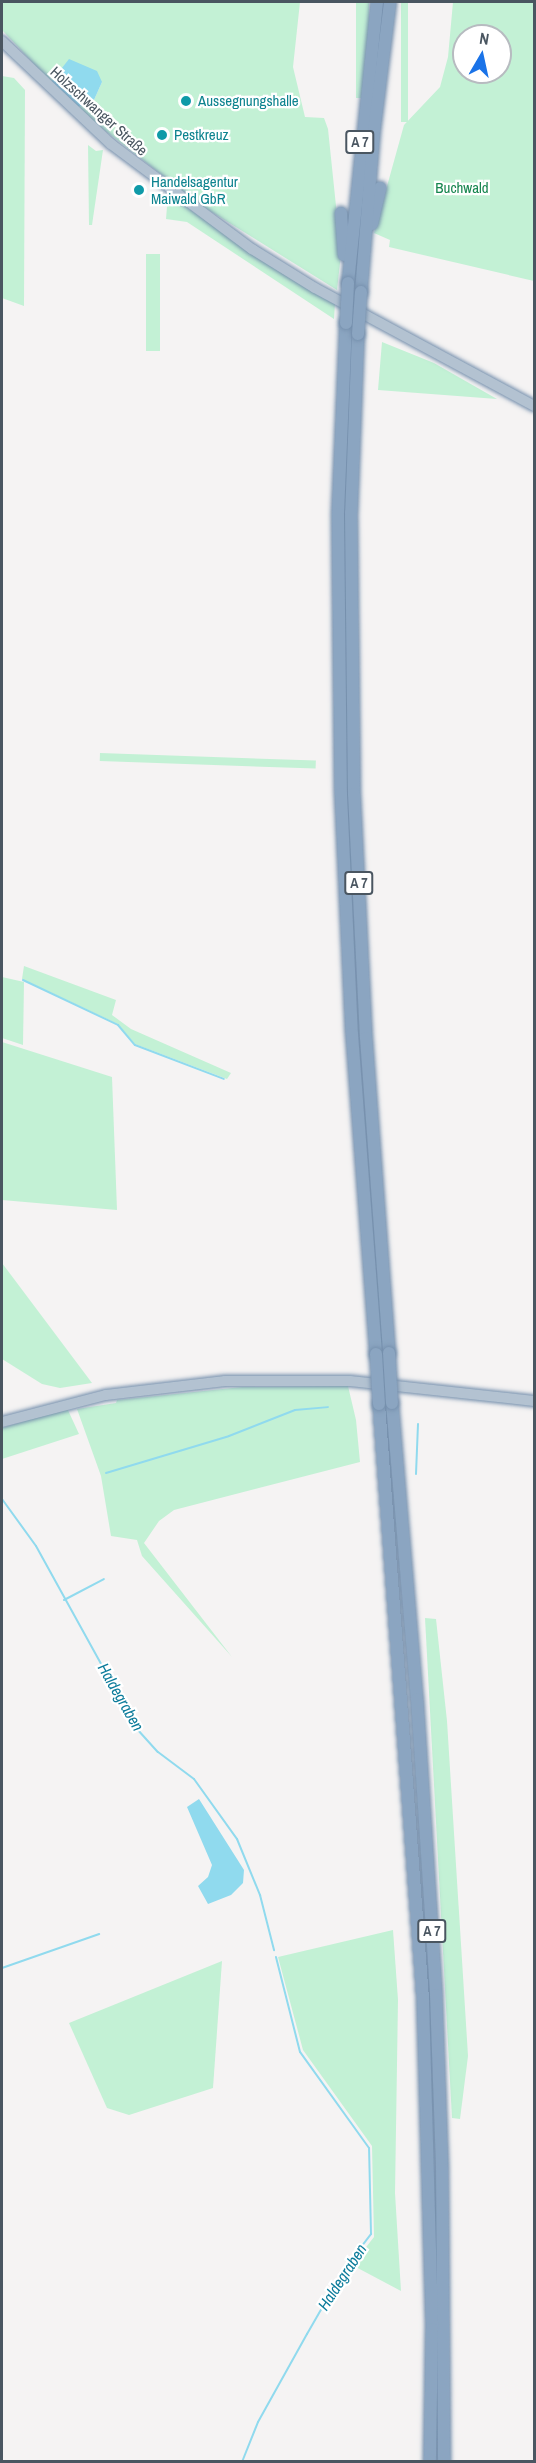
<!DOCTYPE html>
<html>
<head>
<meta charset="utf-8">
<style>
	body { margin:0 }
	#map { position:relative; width:536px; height:2463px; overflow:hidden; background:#f5f3f3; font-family:"Archivo Narrow",sans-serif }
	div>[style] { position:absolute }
	.green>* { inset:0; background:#c3f1d5; transform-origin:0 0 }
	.water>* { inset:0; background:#90daee }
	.stream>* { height:2px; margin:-1px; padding:0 1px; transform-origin:1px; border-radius:1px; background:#90daee }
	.roads { filter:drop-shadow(0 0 2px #7690ad) drop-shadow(0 0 2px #7690ad) }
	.major>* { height:10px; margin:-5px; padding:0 5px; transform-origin:5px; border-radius:5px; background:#b3c2d1 }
	.highway>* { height:12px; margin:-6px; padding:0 6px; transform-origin:6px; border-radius:6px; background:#8ba5c1 }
	.bridges { filter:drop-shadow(0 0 2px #7690ad) drop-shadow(0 0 2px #7690ad) }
	.highway-bridge>* { height:12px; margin:-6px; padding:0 6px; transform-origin:6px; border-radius:6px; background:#8ba5c1 }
	.dots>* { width:16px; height:16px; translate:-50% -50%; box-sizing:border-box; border:3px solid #fff; border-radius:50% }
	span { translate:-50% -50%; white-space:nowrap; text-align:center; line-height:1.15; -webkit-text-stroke:4.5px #fff; paint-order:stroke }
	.shield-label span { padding:2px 4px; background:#fff; border:2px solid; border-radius:4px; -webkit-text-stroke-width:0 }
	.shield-label { font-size:14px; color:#4a5661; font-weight:700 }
	.culture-label { font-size:15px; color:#0d838f }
	.left { translate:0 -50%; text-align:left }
	.street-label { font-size:15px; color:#4a5661 }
	.park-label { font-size:15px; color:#17864f }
	.water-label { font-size:16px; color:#0c7c9b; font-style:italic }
	.frame { position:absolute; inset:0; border:3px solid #4a5661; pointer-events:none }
	.north { position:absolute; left:452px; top:24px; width:60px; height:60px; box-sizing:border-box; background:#fff; border:2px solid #b7bbc0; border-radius:50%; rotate:9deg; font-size:16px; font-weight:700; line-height:24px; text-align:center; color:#4a5661 }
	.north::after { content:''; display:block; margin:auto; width:21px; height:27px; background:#1a73e8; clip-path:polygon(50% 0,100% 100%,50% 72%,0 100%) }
</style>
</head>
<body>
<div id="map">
	<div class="green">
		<i style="clip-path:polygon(2px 2px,300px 2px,293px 67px,305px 117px,324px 118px,328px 129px,341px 254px,337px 290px,202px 206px,90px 119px,78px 107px,94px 100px,102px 82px,51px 82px,2px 30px)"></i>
		<i style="left:356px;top:2px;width:13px;height:96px"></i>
		<i style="left:401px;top:2px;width:7px;height:120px"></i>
		<i style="clip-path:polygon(evenodd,453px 2px,534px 2px,534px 281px,389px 247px,390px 240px,374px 233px,404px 125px,440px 87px,448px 57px,453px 2px,464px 36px,500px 36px,500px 72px,464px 72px,464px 36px)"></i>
		<i style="clip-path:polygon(2px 76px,14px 78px,25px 90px,24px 306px,2px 298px)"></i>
		<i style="clip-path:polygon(88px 145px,96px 151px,103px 150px,92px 225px,89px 225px)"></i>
		<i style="clip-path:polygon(168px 194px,250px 252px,335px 303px,334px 319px,187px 222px,166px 219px)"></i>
		<i style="left:146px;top:254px;width:14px;height:97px"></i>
		<i style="clip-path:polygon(382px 342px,434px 363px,497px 399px,378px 390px)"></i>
		<i style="left:100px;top:753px;width:216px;height:8px;rotate:2deg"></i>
		<i style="clip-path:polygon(24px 966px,116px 1000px,112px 1015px,131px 1029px,231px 1073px,227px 1079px,135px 1044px,118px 1024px,22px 979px)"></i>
		<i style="clip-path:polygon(2px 977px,24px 982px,23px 1045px,2px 1038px)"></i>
		<i style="clip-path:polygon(2px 1042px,112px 1077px,117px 1210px,2px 1200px)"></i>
		<i style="clip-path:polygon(2px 1263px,92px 1383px,60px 1388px,42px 1384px,2px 1359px)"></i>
		<i style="clip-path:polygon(348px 1386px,356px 1420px,360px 1462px,174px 1510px,159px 1521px,144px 1543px,232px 1657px,142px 1556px,137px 1540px,111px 1536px,101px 1476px,77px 1409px,116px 1403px,117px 1400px,242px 1387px)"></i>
		<i style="clip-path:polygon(67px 1408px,79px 1434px,2px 1459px,2px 1428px)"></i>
		<i style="clip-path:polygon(425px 1618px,436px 1619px,447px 1721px,468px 2056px,460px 2119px,452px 2118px)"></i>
		<i style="clip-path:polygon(393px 1930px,398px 2000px,395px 2193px,401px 2291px,352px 2265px,374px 2237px,372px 2146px,303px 2050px,278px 1957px)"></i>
		<i style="clip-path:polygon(222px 1961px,213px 2088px,129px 2115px,107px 2108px,69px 2023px)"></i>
	</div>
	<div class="water">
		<i style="clip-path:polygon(69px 59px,97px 71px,102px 82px,94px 100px,78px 107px,51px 82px)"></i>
		<i style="clip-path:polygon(199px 1799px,244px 1870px,243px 1883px,231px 1895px,208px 1904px,198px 1886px,208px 1877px,212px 1865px,187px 1807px)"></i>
	</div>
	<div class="stream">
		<i style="left:23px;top:980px;width:105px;rotate:25.3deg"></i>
		<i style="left:118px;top:1025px;width:26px;rotate:50deg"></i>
		<i style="left:135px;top:1045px;width:95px;rotate:20.9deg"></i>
		<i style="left:106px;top:1473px;width:128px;rotate:-16.7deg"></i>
		<i style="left:229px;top:1436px;width:71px;rotate:-21.5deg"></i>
		<i style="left:295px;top:1410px;width:33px;rotate:-5deg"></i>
		<i style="left:416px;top:1474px;width:50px;rotate:-87.7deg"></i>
		<i style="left:2px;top:1499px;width:58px;rotate:54.1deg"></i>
		<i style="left:36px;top:1546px;width:209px;rotate:61.1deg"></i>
		<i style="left:137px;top:1729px;width:31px;rotate:48deg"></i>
		<i style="left:158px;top:1752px;width:45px;rotate:36.9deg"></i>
		<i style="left:194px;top:1779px;width:74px;rotate:54.4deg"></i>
		<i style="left:237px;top:1839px;width:61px;rotate:67.7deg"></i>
		<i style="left:260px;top:1895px;width:57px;rotate:75.7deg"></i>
		<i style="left:64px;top:1600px;width:45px;rotate:-27.7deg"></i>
		<i style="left:2px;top:1968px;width:103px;rotate:-19.3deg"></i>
		<i style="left:242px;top:2462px;width:43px;rotate:-68.2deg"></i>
		<i style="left:258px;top:2422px;width:101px;rotate:-60.9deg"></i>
		<i style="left:307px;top:2334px;width:76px;rotate:-60.1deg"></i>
		<i style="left:345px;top:2268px;width:43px;rotate:-52.6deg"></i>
		<i style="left:371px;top:2234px;width:86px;rotate:-91.3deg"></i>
		<i style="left:369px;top:2148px;width:118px;rotate:-125.7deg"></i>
		<i style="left:300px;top:2052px;width:98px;rotate:-104.2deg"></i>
	</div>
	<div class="roads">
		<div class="major">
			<i style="left:2px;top:41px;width:150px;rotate:43.4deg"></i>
			<i style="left:111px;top:144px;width:176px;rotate:36.7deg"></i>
			<i style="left:252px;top:249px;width:74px;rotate:31.8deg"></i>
			<i style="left:315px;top:288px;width:249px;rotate:28.3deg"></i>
			<i style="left:2px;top:1422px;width:107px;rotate:-14.6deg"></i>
			<i style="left:106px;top:1395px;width:120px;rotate:-6.7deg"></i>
			<i style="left:225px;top:1381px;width:125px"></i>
			<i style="left:350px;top:1381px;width:185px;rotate:6.2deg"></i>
		</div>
		<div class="highway">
			<i style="left:341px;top:213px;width:42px;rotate:85.9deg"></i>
			<i style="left:372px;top:224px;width:37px;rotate:-77deg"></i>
			<i style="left:348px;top:283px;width:282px;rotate:-84.1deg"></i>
			<i style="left:361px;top:292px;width:162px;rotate:-85.4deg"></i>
			<i style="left:374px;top:131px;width:130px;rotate:-82.9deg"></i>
			<i style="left:346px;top:323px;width:191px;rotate:92.4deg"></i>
			<i style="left:338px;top:514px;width:280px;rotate:89.4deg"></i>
			<i style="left:341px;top:794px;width:240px;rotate:87.4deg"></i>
			<i style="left:352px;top:1034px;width:321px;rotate:85.7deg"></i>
			<i style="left:358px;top:334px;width:179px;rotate:92.2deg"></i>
			<i style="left:351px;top:513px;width:281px;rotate:89.4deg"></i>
			<i style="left:354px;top:794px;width:244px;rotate:87.2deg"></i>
			<i style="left:366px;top:1038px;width:316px;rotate:85.8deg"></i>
			<i style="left:392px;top:1403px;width:297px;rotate:85.2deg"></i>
			<i style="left:417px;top:1699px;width:297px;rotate:86.3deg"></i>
			<i style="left:436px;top:1995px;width:174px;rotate:88deg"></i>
			<i style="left:442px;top:2169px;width:293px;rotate:89.6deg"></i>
			<i style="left:379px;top:1404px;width:597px;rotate:85.77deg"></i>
			<i style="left:423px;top:1999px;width:330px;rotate:88.4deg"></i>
			<i style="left:432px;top:2329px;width:133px;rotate:90.9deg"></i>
		</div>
	</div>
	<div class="bridges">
		<div class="highway-bridge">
			<i style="left:346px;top:323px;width:40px;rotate:-87.1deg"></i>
			<i style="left:358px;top:334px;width:42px;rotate:-85.9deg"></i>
			<i style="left:389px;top:1353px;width:50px;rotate:86.6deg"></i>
			<i style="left:376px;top:1354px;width:50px;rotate:86.6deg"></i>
		</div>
	</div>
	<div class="dots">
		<i style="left:186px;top:101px;background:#0f9aa8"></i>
		<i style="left:162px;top:135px;background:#0f9aa8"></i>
		<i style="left:139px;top:190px;background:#0f9aa8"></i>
	</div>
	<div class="shield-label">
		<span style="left:360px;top:142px">A 7</span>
		<span style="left:359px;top:883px">A 7</span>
		<span style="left:432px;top:1931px">A 7</span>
	</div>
	<div class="culture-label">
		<span class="left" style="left:198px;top:101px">Aussegnungshalle</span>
		<span class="left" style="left:174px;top:135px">Pestkreuz</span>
		<span class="left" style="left:151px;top:190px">Handelsagentur<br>Maiwald GbR</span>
	</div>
	<div class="street-label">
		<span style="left:99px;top:111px;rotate:42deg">Holzschwanger Straße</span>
	</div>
	<div class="park-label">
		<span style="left:462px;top:188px">Buchwald</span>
	</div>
	<div class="water-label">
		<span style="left:121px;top:1697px;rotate:60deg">Haldegraben</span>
		<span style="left:342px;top:2277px;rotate:-57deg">Haldegraben</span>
	</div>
	<div class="frame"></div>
	<div class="north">N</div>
</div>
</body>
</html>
